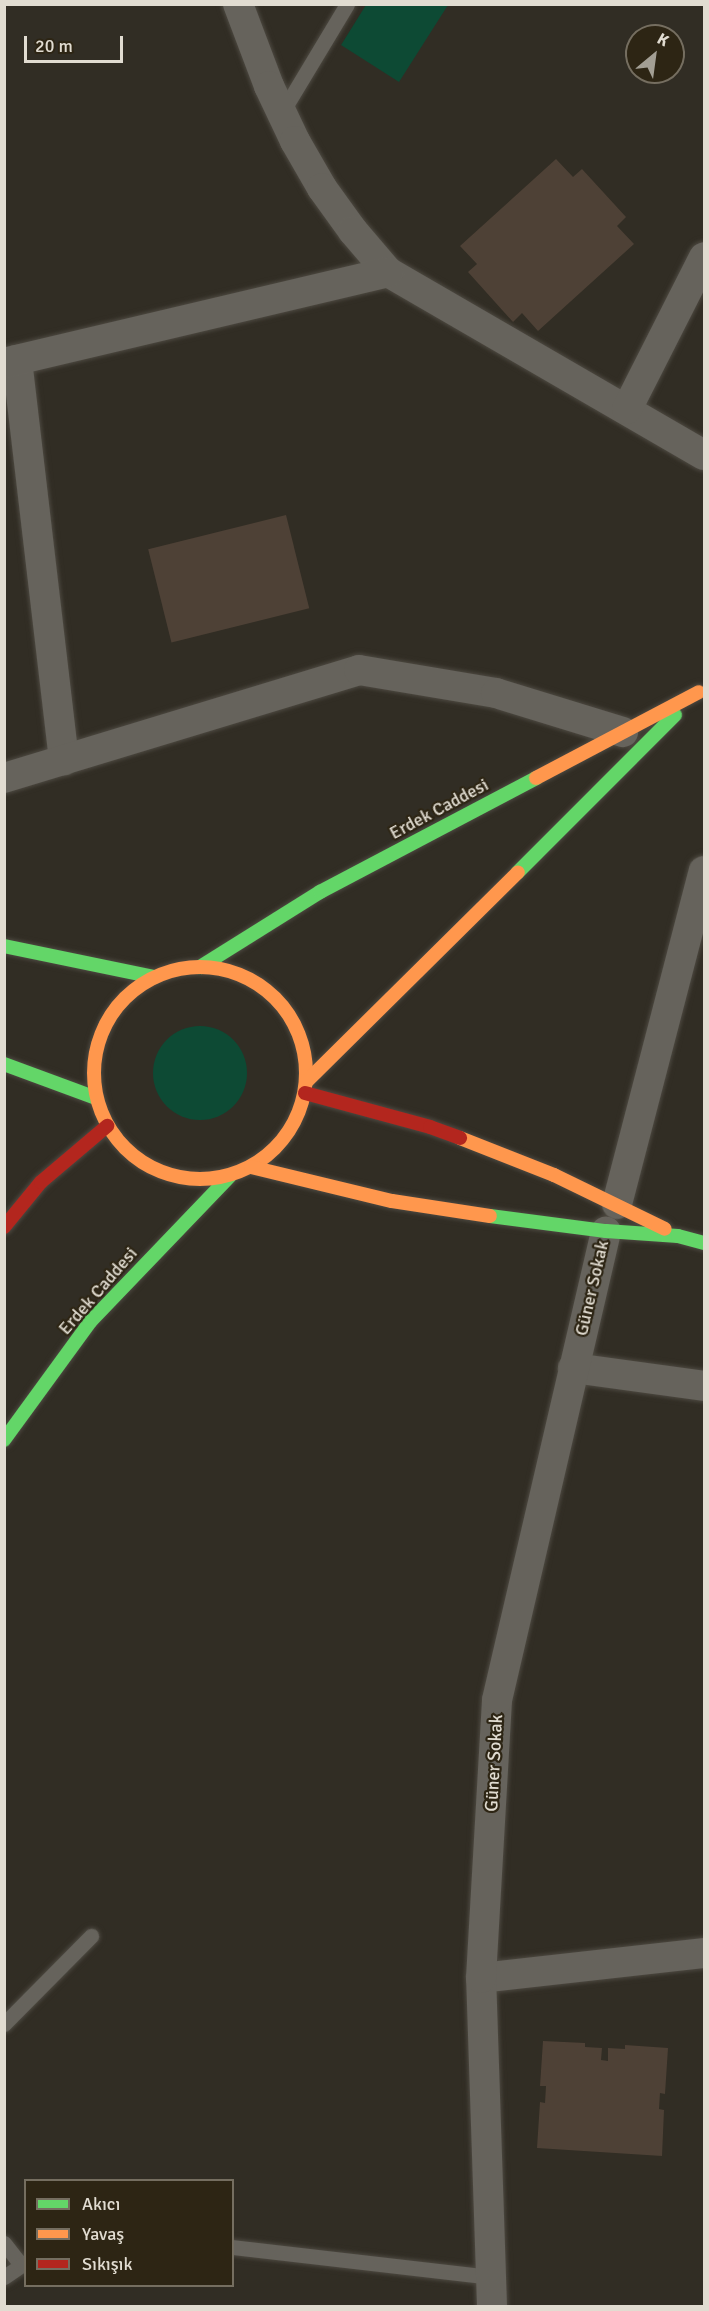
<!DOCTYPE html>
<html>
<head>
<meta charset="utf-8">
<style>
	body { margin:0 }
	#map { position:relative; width:709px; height:2311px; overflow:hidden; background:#312d24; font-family:Signika,sans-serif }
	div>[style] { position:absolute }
	.green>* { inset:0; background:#0d4a34 }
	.round { border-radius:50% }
	.building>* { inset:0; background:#4e4136; transform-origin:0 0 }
	.roads { filter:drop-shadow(0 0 2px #4d4941) drop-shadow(0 0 2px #4d4941) }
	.lane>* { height:15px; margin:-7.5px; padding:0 7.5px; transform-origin:7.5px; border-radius:7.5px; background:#66635c }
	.street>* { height:30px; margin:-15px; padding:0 15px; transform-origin:15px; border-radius:15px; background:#66635c }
	.fast>* { height:14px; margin:-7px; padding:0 7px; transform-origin:7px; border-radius:7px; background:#63d668 }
	.slow>* { height:14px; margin:-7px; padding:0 7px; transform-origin:7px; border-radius:7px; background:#ff974d }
	.slow>.ring { margin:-7px; padding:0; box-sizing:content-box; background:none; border:14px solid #ff974d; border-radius:50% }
	.jam>* { height:14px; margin:-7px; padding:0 7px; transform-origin:7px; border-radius:7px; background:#b3261e }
	span { translate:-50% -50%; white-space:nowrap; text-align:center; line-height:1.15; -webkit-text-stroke:4.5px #2d2514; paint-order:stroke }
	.street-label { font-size:18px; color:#e1dcd1 }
	.frame { position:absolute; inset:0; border:6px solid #e1dcd1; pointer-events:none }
	.legend { position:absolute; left:24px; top:2179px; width:210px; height:108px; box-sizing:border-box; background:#2d2514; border:2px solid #756e60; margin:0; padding:8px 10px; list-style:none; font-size:18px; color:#e1dcd1 }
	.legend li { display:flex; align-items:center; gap:12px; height:30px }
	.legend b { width:30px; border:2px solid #756e60 }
	.north { position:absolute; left:625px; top:24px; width:60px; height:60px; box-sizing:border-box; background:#2d2514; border:2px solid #756e60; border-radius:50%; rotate:29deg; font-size:16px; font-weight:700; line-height:24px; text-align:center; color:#e1dcd1 }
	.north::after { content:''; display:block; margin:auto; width:21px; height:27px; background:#a39f94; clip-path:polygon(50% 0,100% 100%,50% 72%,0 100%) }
	.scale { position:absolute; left:24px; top:36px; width:99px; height:27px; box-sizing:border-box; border:3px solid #e1dcd1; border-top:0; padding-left:8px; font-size:18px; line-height:21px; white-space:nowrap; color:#e1dcd1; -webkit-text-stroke:4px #2d2514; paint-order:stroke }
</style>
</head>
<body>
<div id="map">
	<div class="green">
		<i style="clip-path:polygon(366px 5px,448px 5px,399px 82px,341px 45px)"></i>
		<i class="round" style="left:153px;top:1026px;width:94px;height:94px"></i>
	</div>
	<div class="building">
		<i style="clip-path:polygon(556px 159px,573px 177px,582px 169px,626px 217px,617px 226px,634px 244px,538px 331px,522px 313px,513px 322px,468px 272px,477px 264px,460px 246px)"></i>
		<i style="left:286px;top:515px;width:96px;height:142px;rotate:76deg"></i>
		<i style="clip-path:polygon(543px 2041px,585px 2043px,585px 2047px,602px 2048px,601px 2060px,608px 2061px,608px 2048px,625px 2049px,625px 2045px,668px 2048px,665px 2094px,660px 2093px,659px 2109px,664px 2110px,662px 2156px,537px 2148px,540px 2102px,545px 2103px,546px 2086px,540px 2086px)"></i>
	</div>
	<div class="roads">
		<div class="lane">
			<i style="left:281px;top:114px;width:128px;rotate:-59deg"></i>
			<i style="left:4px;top:2024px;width:124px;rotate:-45.3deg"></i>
			<i style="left:4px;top:2243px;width:28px;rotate:52deg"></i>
			<i style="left:232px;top:2247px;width:261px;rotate:6.6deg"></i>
			<i style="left:4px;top:2277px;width:27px;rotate:-34deg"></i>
		</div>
		<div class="street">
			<i style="left:238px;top:4px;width:88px;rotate:69.3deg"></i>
			<i style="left:269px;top:86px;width:61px;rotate:64.7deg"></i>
			<i style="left:295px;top:141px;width:54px;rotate:60.1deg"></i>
			<i style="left:322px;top:188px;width:53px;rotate:54.2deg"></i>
			<i style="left:353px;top:231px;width:54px;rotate:49.5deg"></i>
			<i style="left:388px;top:272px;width:365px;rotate:30.1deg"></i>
			<i style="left:17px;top:360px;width:403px;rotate:83.3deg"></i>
			<i style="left:4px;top:363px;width:395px;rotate:-13.3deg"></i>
			<i style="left:627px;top:409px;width:170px;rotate:-63.1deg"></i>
			<i style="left:4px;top:778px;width:371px;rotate:-16.9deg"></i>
			<i style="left:359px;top:670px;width:139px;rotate:9.5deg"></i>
			<i style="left:496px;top:693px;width:133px;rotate:17.1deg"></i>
			<i style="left:617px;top:1204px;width:344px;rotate:-75.4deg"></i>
			<i style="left:573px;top:1368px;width:132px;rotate:7.8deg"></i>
			<i style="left:481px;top:1978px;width:224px;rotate:-6.4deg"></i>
			<i style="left:492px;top:2306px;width:328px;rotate:-91.9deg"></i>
			<i style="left:481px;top:1978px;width:278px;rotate:-86.7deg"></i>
			<i style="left:497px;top:1700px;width:481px;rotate:-76.9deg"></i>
		</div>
		<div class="fast">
			<i style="left:518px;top:872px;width:222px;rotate:-45deg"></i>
			<i style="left:4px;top:946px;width:153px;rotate:11.7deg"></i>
			<i style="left:200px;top:967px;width:142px;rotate:-32deg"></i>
			<i style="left:320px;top:892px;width:244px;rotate:-27.8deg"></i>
			<i style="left:4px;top:1064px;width:98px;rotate:20.3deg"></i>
			<i style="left:490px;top:1216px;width:117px;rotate:7.4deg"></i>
			<i style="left:606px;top:1231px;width:72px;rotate:4deg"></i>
			<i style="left:678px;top:1236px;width:27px;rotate:15deg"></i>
			<i style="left:4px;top:1440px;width:146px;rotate:-53.9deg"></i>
			<i style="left:90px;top:1322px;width:202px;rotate:-46.2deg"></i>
		</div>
		<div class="slow">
			<i style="left:536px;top:778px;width:184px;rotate:-27.8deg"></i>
			<i class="ring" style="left:94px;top:967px;width:198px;height:198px"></i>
			<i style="left:306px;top:1082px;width:298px;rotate:-44.7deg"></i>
			<i style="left:460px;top:1138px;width:101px;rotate:21.5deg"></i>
			<i style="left:554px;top:1175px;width:123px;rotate:25.9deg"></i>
			<i style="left:251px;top:1167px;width:145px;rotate:13.6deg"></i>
			<i style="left:392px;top:1201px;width:99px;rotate:8.7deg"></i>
		</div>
		<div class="jam">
			<i style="left:305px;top:1093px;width:130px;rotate:15.2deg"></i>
			<i style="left:430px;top:1127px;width:32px;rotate:20deg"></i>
			<i style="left:4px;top:1227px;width:58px;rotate:-50.6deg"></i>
			<i style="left:41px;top:1182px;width:87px;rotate:-40.3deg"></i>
		</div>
	</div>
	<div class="street-label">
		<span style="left:439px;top:809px;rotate:-28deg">Erdek Caddesi</span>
		<span style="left:592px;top:1288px;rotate:-77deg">Güner Sokak</span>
		<span style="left:98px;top:1291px;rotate:-49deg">Erdek Caddesi</span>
		<span style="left:494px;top:1763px;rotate:-87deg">Güner Sokak</span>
	</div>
	<div class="frame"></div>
	<ul class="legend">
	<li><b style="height:8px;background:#63d668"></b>Akıcı</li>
	<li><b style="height:8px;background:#ff974d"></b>Yavaş</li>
	<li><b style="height:8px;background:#b3261e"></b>Sıkışık</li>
	</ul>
	<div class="north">K</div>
	<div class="scale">20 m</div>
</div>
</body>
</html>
